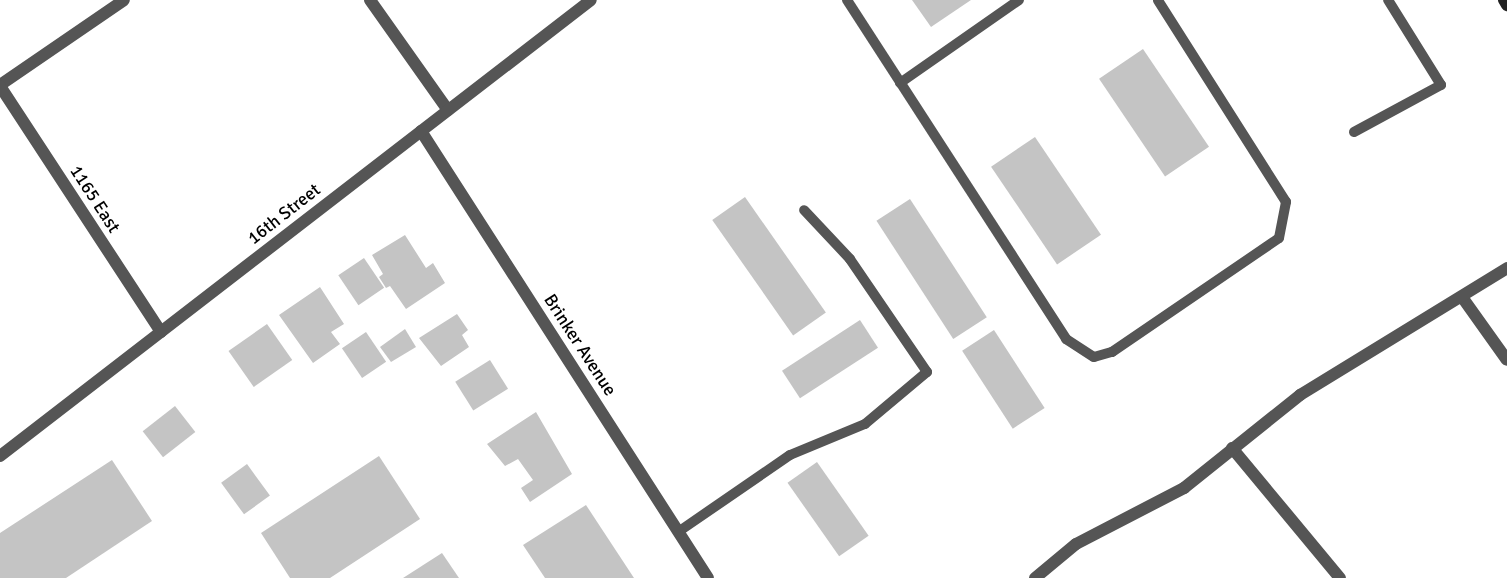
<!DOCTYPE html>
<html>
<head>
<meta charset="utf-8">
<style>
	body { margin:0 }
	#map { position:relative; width:1507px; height:578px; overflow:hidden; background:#fff; font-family:Signika,sans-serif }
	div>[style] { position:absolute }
	.building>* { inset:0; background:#c4c4c4; transform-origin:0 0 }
	.service>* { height:10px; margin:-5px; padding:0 5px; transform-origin:5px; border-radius:5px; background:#555 }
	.minor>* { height:12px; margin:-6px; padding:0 6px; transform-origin:6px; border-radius:6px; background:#555 }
	.tertiary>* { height:12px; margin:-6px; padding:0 6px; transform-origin:6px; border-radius:6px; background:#555 }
	.secondary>* { height:12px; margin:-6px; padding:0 6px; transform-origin:6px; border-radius:6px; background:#222 }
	span { translate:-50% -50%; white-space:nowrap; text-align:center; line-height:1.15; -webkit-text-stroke:6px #fff; paint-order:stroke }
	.street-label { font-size:18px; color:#000 }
</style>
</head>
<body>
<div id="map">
	<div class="building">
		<i style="clip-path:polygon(912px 0,971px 0,931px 27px)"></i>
		<i style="left:1143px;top:49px;width:118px;height:53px;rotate:56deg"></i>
		<i style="left:1035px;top:137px;width:118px;height:53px;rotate:56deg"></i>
		<i style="left:745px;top:197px;width:141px;height:40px;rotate:55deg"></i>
		<i style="left:910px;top:199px;width:141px;height:40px;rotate:57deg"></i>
		<i style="clip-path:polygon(405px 235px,426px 268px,433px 263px,445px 283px,406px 309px,390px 286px,386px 288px,379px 277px,383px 274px,372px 255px)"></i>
		<i style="left:364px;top:258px;width:36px;height:31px;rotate:56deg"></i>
		<i style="clip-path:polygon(320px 287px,344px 324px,331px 332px,340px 344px,313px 363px,279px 315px)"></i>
		<i style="clip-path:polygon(457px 314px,468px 330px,462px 335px,469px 347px,441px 366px,419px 338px)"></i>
		<i style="left:860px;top:320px;width:33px;height:93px;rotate:57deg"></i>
		<i style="left:267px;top:324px;width:44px;height:47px;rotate:55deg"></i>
		<i style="clip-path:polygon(405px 329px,416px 347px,391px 362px,380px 347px)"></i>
		<i style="left:994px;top:330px;width:93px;height:38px;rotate:57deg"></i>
		<i style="left:366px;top:332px;width:36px;height:29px;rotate:56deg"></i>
		<i style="left:490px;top:360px;width:34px;height:41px;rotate:58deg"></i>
		<i style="left:175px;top:406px;width:33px;height:41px;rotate:52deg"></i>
		<i style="clip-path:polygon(536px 412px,572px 474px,530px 502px,521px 488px,533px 480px,518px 459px,505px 466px,487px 444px)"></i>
		<i style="clip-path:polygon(379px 456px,420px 519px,330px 578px,290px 578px,261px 533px)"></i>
		<i style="clip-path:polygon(112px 460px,152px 521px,66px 578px,0 578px,0 533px)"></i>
		<i style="left:817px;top:462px;width:90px;height:36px;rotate:55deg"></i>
		<i style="left:247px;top:464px;width:39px;height:32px;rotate:54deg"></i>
		<i style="clip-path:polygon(586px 505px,634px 578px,545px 578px,523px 545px)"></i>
		<i style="clip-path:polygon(442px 553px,459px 578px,403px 578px)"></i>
	</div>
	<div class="service">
		<i style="left:847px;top:0;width:404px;rotate:57.1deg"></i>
		<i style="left:1066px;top:339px;width:33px;rotate:33deg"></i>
		<i style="left:1094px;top:357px;width:19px;rotate:-16deg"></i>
		<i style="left:1112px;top:352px;width:202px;rotate:-34.3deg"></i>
		<i style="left:1279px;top:238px;width:37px;rotate:-79deg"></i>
		<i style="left:1286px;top:202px;width:239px;rotate:-122.4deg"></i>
		<i style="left:900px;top:83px;width:145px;rotate:-34.9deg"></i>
		<i style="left:1354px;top:132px;width:99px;rotate:-28.4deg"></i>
		<i style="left:1441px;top:85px;width:100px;rotate:-121.9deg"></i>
		<i style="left:678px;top:532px;width:136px;rotate:-34.5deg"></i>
		<i style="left:790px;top:455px;width:81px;rotate:-22.5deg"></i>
		<i style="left:865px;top:424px;width:81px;rotate:-40deg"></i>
		<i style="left:927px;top:372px;width:137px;rotate:-124.3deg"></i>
		<i style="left:850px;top:259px;width:67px;rotate:-133.2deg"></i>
	</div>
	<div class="minor">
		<i style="left:370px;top:0;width:135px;rotate:54.7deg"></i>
		<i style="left:0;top:85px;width:150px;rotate:-34.4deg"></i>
		<i style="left:0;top:86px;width:294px;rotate:56.8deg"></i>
		<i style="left:421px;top:131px;width:531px;rotate:57.3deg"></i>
		<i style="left:1462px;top:297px;width:77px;rotate:54.5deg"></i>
		<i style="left:1232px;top:448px;width:169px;rotate:50.3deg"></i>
		<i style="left:1035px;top:578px;width:53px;rotate:-39.7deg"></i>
		<i style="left:1076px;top:544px;width:122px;rotate:-27.4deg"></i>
		<i style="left:1184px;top:488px;width:149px;rotate:-38.7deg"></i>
		<i style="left:1300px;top:395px;width:243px;rotate:-31.5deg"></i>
	</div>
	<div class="tertiary">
		<i style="left:0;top:456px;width:746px;rotate:-37.65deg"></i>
	</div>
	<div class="secondary">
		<i style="left:1504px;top:0;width:6px;rotate:59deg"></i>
	</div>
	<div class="street-label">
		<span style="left:95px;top:199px;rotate:57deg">1165 East</span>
		<span style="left:284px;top:214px;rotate:-38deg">16th Street</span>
		<span style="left:580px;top:345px;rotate:57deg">Brinker Avenue</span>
	</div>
</div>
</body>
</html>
